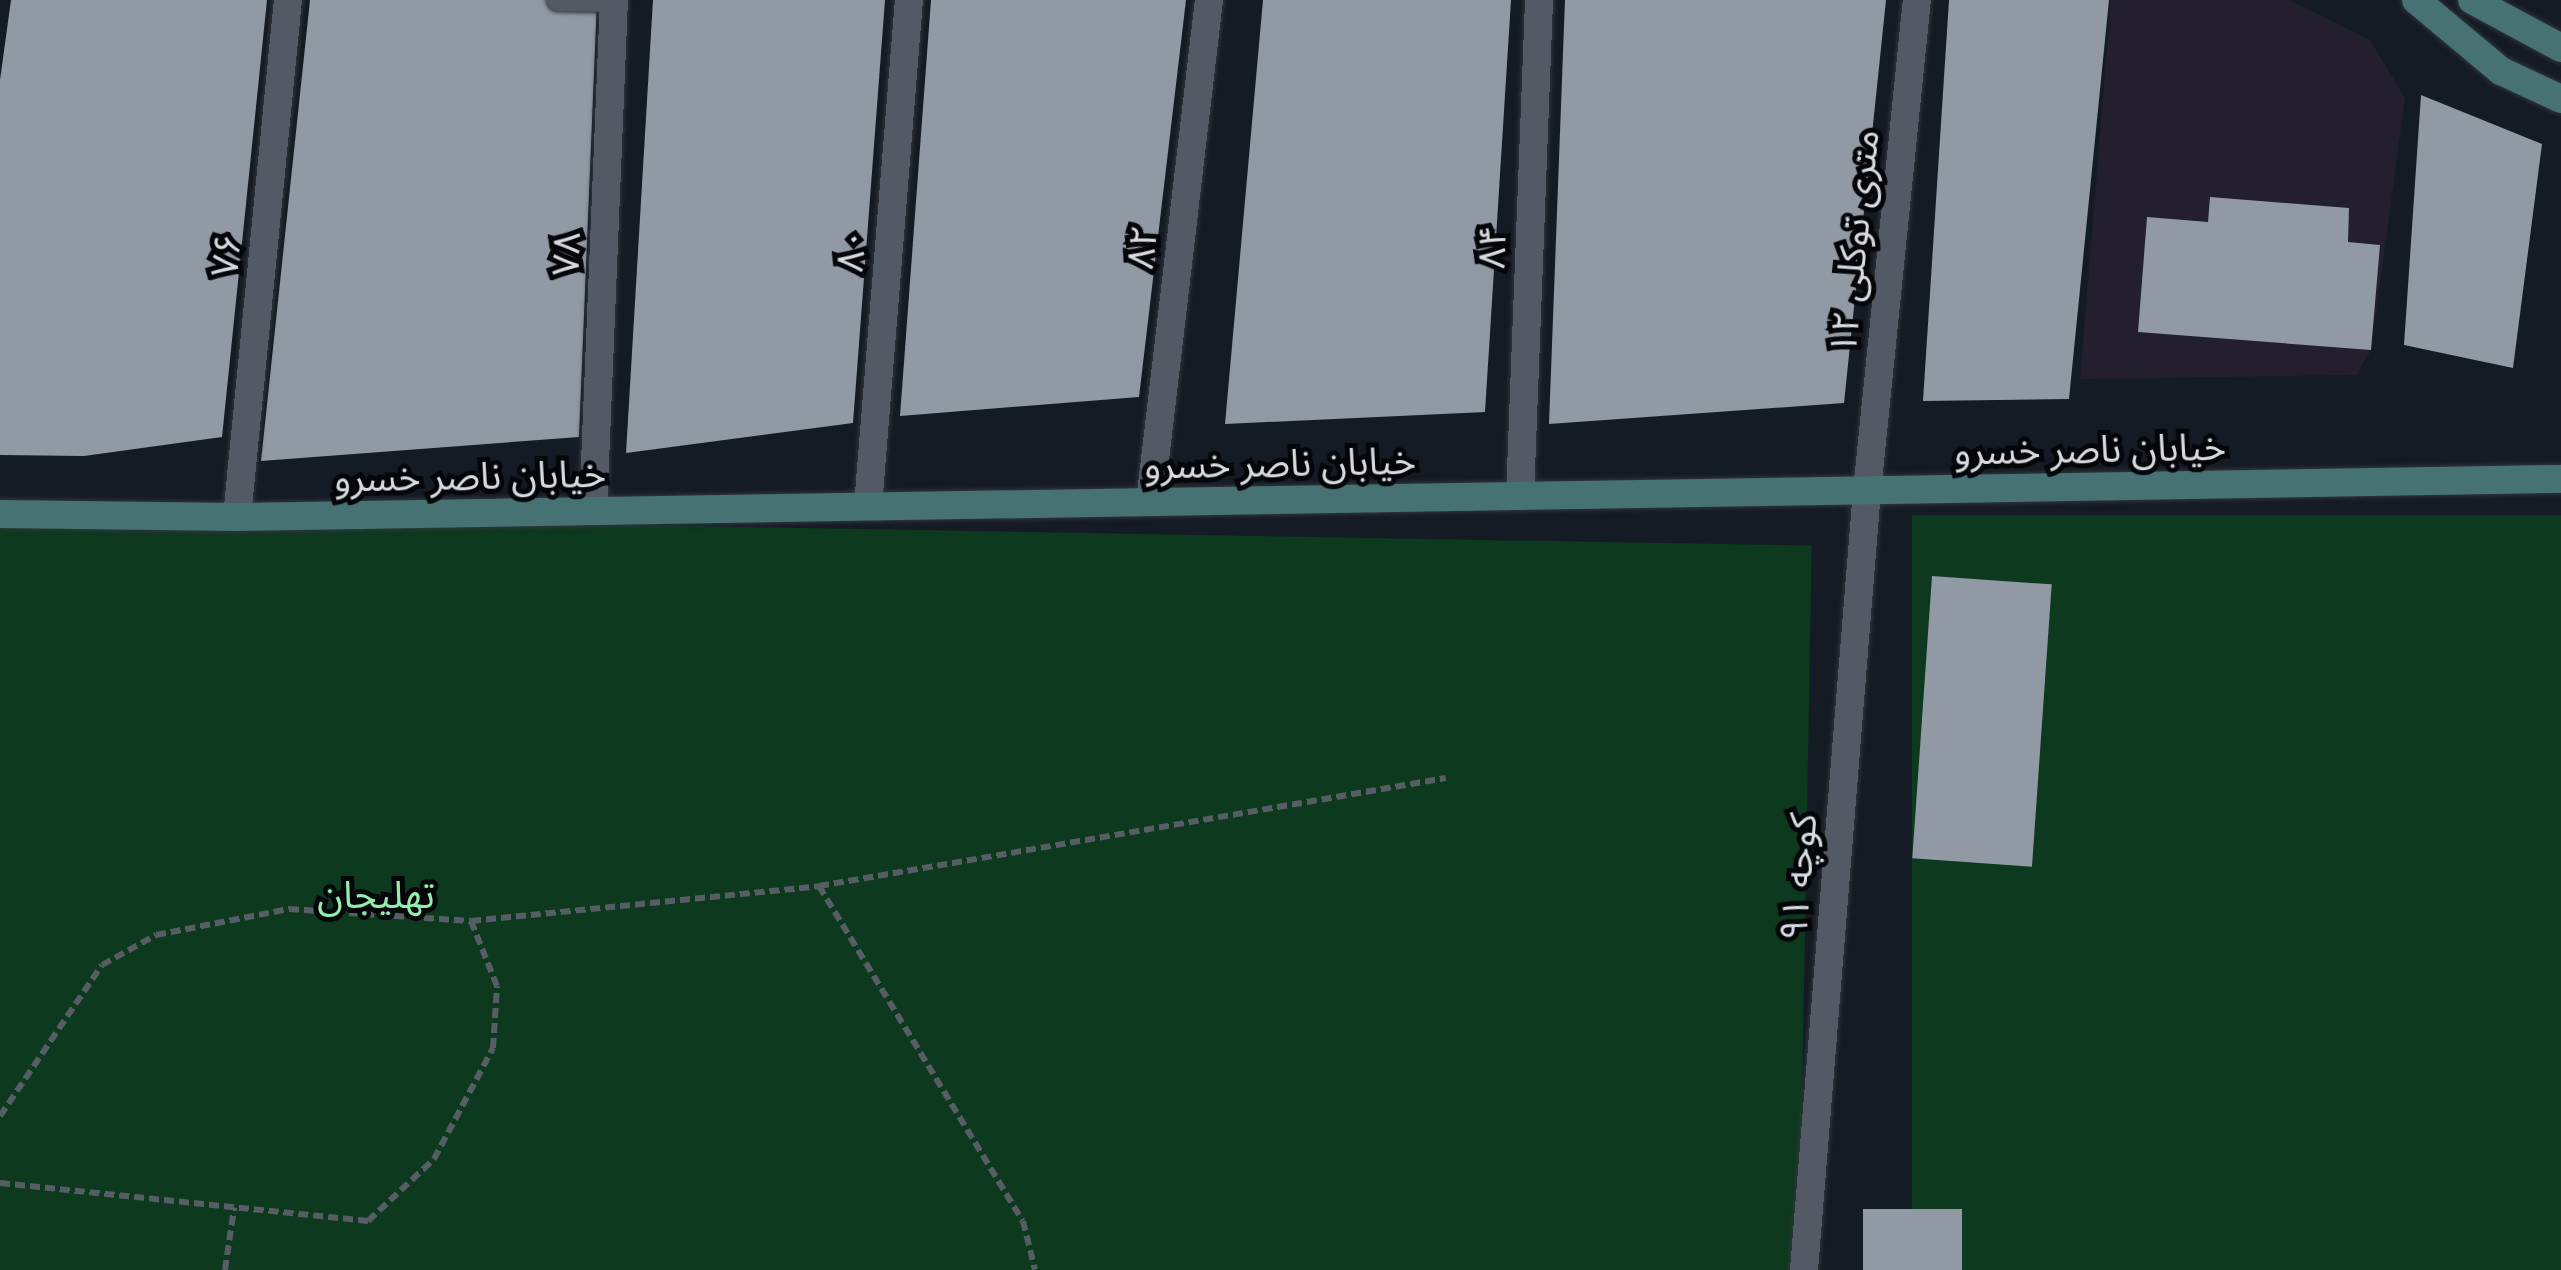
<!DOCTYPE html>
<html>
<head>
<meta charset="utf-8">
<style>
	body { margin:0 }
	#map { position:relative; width:2561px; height:1270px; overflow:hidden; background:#151b24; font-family:Mulish,"Noto Sans Arabic",sans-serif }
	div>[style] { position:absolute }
	.education>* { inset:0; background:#231f2f }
	.green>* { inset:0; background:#0d391e; transform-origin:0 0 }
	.building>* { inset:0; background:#9199a5; transform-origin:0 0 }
	.path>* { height:6px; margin-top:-3px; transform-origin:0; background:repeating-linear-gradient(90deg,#575d65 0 10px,transparent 0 15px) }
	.roads { filter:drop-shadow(0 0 2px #31353c) drop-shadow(0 0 2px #31353c) }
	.service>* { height:22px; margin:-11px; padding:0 11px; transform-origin:11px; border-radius:11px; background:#535a65 }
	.minor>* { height:28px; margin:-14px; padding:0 14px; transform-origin:14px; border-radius:14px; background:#535a65 }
	.tertiary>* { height:28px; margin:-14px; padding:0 14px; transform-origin:14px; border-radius:14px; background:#535a65 }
	.secondary>* { height:28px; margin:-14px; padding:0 14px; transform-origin:14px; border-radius:14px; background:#467274 }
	span { translate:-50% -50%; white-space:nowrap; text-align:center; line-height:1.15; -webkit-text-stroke:10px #040609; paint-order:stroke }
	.street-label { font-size:38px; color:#d6dbe1 }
	.park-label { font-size:38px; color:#93efae }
</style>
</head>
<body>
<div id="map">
	<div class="education">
		<i style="clip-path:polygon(2111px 0,2289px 0,2370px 40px,2405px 98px,2371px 350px,2356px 375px,2080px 379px)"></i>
	</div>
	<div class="green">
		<i style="left:0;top:514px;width:1812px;height:756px;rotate:1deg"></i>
		<i style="left:2561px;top:515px;width:755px;height:649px;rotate:90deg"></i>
	</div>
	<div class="building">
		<i style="clip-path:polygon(11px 0,267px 0,222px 437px,84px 456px,0 455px,0 80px)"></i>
		<i style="clip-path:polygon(310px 0,597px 0,579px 437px,261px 461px)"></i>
		<i style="clip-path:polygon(653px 0,885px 0,853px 423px,626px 453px)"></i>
		<i style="clip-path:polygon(931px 0,1186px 0,1139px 397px,900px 416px)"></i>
		<i style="clip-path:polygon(1263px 0,1511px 0,1485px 412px,1225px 424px)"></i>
		<i style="clip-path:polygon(1565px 0,1886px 0,1844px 403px,1549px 424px)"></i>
		<i style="clip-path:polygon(1949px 0,2109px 0,2069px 399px,1923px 401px)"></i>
		<i style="clip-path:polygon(2421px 95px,2542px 144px,2513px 368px,2404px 345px)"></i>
		<i style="clip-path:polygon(2210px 197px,2349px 208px,2348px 242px,2380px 245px,2371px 350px,2138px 332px,2147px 217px,2208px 222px)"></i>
		<i style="left:1932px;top:576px;width:120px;height:283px;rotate:4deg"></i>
		<i style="left:1962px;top:1209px;width:61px;height:99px;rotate:90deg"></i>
	</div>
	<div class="path">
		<i style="left:819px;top:886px;width:392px;rotate:58.7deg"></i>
		<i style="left:1023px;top:1221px;width:50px;rotate:76.2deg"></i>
		<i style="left:0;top:1116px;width:182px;rotate:-56deg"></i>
		<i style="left:102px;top:965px;width:62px;rotate:-29.1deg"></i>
		<i style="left:156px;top:935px;width:136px;rotate:-11.1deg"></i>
		<i style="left:289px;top:909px;width:182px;rotate:3.8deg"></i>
		<i style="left:471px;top:921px;width:350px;rotate:-5.7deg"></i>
		<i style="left:819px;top:886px;width:636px;rotate:-9.77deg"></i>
		<i style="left:0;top:1183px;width:370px;rotate:5.9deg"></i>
		<i style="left:368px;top:1221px;width:91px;rotate:-43.2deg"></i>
		<i style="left:434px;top:1159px;width:126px;rotate:-62deg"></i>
		<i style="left:493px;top:1048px;width:62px;rotate:-86.3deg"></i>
		<i style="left:497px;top:986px;width:70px;rotate:-111.8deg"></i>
		<i style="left:225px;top:1270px;width:63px;rotate:-81.7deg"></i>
	</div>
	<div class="roads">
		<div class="service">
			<i style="left:558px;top:0;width:56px;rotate:1deg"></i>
		</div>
		<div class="minor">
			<i style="left:1867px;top:491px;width:494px;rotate:-84.2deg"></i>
			<i style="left:1520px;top:496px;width:496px;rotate:-87.8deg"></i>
			<i style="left:1150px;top:502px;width:505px;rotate:-83.3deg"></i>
			<i style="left:868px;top:506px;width:508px;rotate:-85.37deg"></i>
			<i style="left:593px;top:511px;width:511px;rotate:-87.65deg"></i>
			<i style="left:237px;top:517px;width:520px;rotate:-84.37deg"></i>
		</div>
		<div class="tertiary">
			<i style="left:1804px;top:1270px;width:782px;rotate:-85.38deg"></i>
		</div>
		<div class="secondary">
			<i style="left:2416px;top:0;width:111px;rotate:39.9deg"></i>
			<i style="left:2501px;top:71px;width:66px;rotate:25deg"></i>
			<i style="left:2472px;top:0;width:101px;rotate:28.3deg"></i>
			<i style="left:0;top:514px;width:237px;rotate:0.7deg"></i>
			<i style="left:237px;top:517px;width:2324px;rotate:-0.94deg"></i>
		</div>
	</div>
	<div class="street-label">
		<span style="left:1854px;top:242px;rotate:-84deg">۱۲ متری توکلی</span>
		<span style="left:1142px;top:247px;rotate:-83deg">۸۲</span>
		<span style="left:1492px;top:247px;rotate:-88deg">۸۴</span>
		<span style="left:851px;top:250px;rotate:-85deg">۸۰</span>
		<span style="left:566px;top:254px;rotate:-88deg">۷۸</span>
		<span style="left:226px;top:255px;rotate:-84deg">۷۶</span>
		<span style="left:2090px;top:449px;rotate:-1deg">خیابان ناصر خسرو</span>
		<span style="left:1280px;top:463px;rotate:-1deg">خیابان ناصر خسرو</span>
		<span style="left:470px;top:476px;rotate:-1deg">خیابان ناصر خسرو</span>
		<span style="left:1798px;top:877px;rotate:-85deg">کوچه ۹۱</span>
	</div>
	<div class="park-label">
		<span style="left:376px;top:895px">تهلیجان</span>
	</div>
</div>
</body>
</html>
